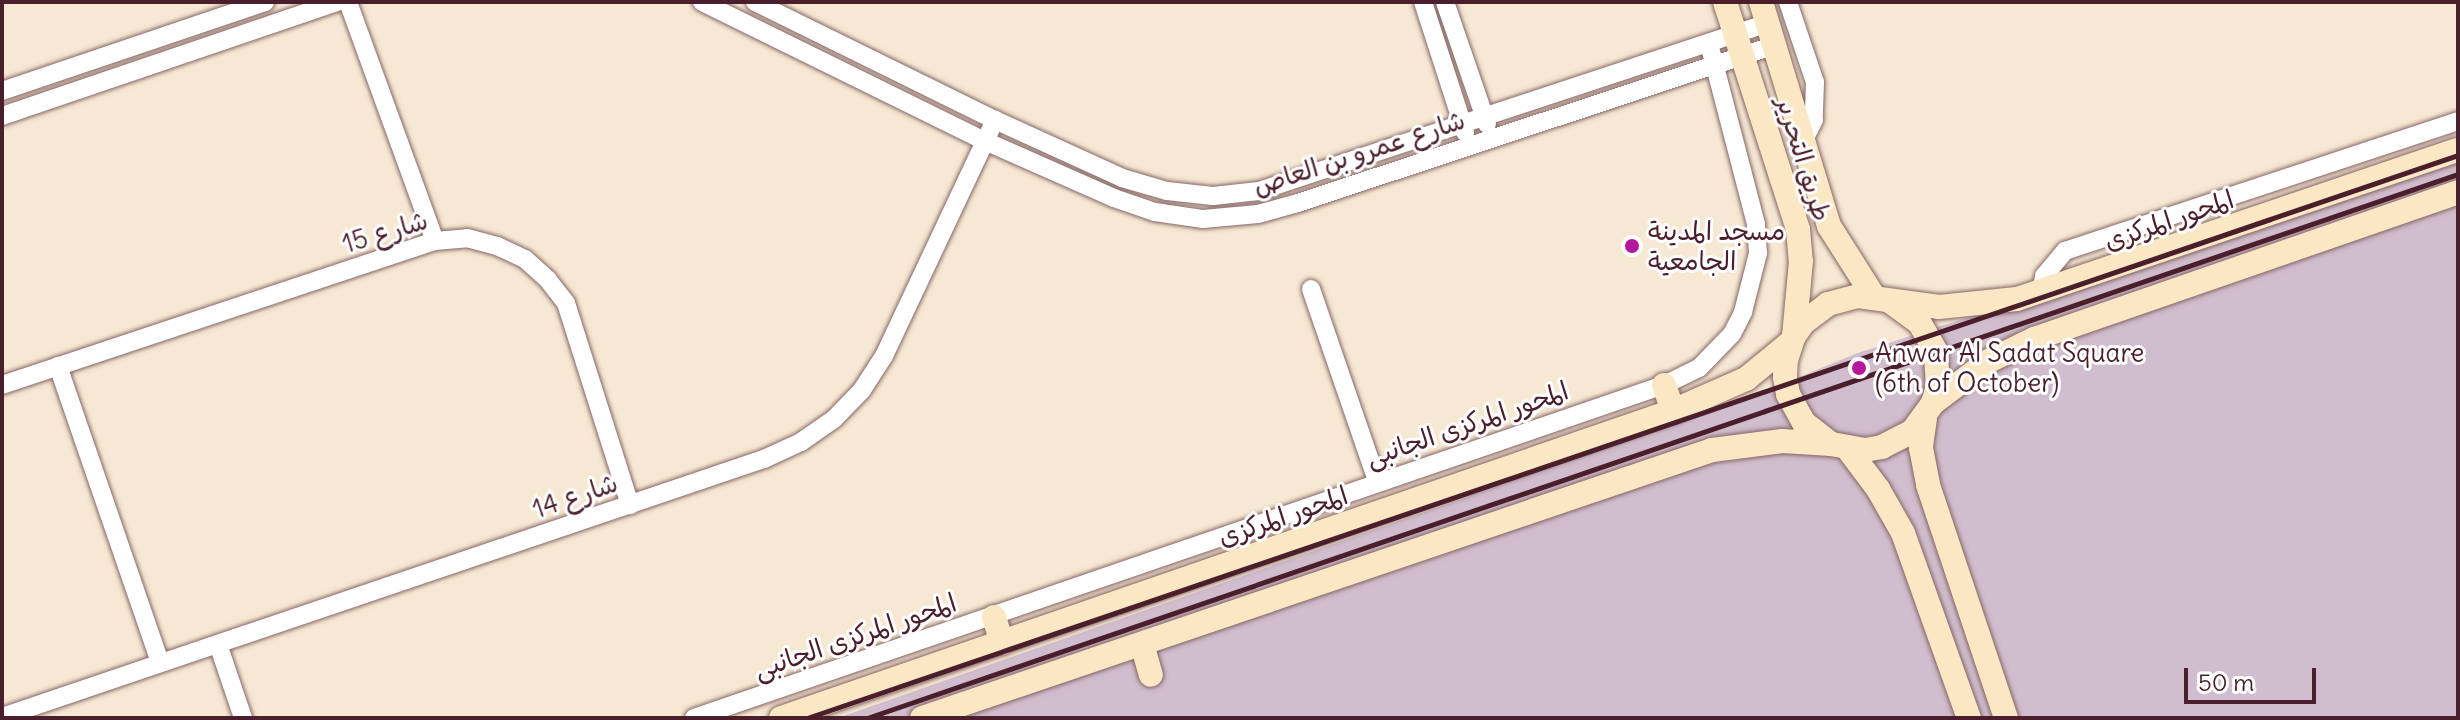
<!DOCTYPE html>
<html>
<head>
<meta charset="utf-8">
<style>
	body { margin:0 }
	#map { position:relative; width:2460px; height:720px; overflow:hidden; background:#f6e8d3; font-family:Delius,"Playpen Sans Arabic",sans-serif }
	div>[style] { position:absolute }
	.industrial>* { inset:0; background:#d0bdcd }
	.roads { filter:drop-shadow(0 0 2px #866566) drop-shadow(0 0 2px #866566) }
	.street>* { height:18px; margin:-9px; padding:0 9px; transform-origin:9px; border-radius:9px; background:#fff }
	.secondary>* { height:24px; margin:-12px; padding:0 12px; transform-origin:12px; border-radius:12px; background:#fae7c3 }
	.rail>* { height:5px; margin:-2.5px; padding:0 2.5px; transform-origin:2.5px; border-radius:2.5px; background:#4a1f2b }
	.dots>* { width:22px; height:22px; translate:-50% -50%; box-sizing:border-box; border:4px solid #fff; border-radius:50% }
	span { translate:-50% -50%; white-space:nowrap; text-align:center; line-height:1.15; -webkit-text-stroke:6px #fff; paint-order:stroke }
	.street-label { font-size:26px; color:#4a1f2b }
	.poi-label { font-size:26px; color:#4a1f2b }
	.left { translate:0 -50%; text-align:left }
	.frame { position:absolute; inset:0; border:4px solid #4a1f2b; pointer-events:none }
	.scale { position:absolute; left:2184px; top:668px; width:132px; height:36px; box-sizing:border-box; border:4px solid #4a1f2b; border-top:0; padding-left:10px; font-size:24px; line-height:28px; white-space:nowrap; color:#4a1f2b; -webkit-text-stroke:6px #fff; paint-order:stroke }
</style>
</head>
<body>
<div id="map">
	<div class="industrial">
		<i style="clip-path:polygon(2458px 158px,2458px 718px,838px 718px,1744px 400px,1855px 354px)"></i>
	</div>
	<div class="roads">
		<div class="street">
			<i style="left:348px;top:2px;width:254px;rotate:70deg"></i>
			<i style="left:702px;top:2px;width:315px;rotate:26.2deg"></i>
			<i style="left:985px;top:141px;width:141px;rotate:23.8deg"></i>
			<i style="left:1114px;top:198px;width:43px;rotate:18.9deg"></i>
			<i style="left:1155px;top:212px;width:49px;rotate:8.3deg"></i>
			<i style="left:1203px;top:219px;width:55px;rotate:-5.2deg"></i>
			<i style="left:1258px;top:214px;width:41px;rotate:-15.4deg"></i>
			<i style="left:1298px;top:203px;width:502px;rotate:-18.33deg"></i>
			<i style="left:755px;top:2px;width:267px;rotate:26.2deg"></i>
			<i style="left:995px;top:120px;width:140px;rotate:24.5deg"></i>
			<i style="left:1122px;top:178px;width:47px;rotate:16.1deg"></i>
			<i style="left:1167px;top:191px;width:46px;rotate:6.2deg"></i>
			<i style="left:1213px;top:196px;width:46px;rotate:-6.2deg"></i>
			<i style="left:1259px;top:191px;width:536px;rotate:-18.27deg"></i>
			<i style="left:1423px;top:2px;width:137px;rotate:72.1deg"></i>
			<i style="left:1445px;top:2px;width:129px;rotate:71deg"></i>
			<i style="left:1788px;top:2px;width:84px;rotate:71.4deg"></i>
			<i style="left:1815px;top:82px;width:38px;rotate:92deg"></i>
			<i style="left:1814px;top:120px;width:27px;rotate:117deg"></i>
			<i style="left:2px;top:91px;width:278px;rotate:-18.7deg"></i>
			<i style="left:2px;top:116px;width:354px;rotate:-18.8deg"></i>
			<i style="left:1311px;top:289px;width:203px;rotate:71deg"></i>
			<i style="left:2041px;top:293px;width:17px;rotate:-80deg"></i>
			<i style="left:2044px;top:276px;width:33px;rotate:-50deg"></i>
			<i style="left:2065px;top:251px;width:414px;rotate:-18.3deg"></i>
			<i style="left:58px;top:366px;width:314px;rotate:71deg"></i>
			<i style="left:2px;top:385px;width:456px;rotate:-18.4deg"></i>
			<i style="left:435px;top:241px;width:32px;rotate:-5deg"></i>
			<i style="left:467px;top:238px;width:31px;rotate:15deg"></i>
			<i style="left:497px;top:246px;width:31px;rotate:25deg"></i>
			<i style="left:525px;top:259px;width:31px;rotate:42deg"></i>
			<i style="left:548px;top:280px;width:29px;rotate:52deg"></i>
			<i style="left:566px;top:303px;width:212px;rotate:72.4deg"></i>
			<i style="left:218px;top:644px;width:78px;rotate:71.3deg"></i>
			<i style="left:2px;top:717px;width:804px;rotate:-18.71deg"></i>
			<i style="left:764px;top:459px;width:41px;rotate:-24.7deg"></i>
			<i style="left:801px;top:442px;width:40px;rotate:-34.9deg"></i>
			<i style="left:834px;top:419px;width:40px;rotate:-46deg"></i>
			<i style="left:862px;top:390px;width:40px;rotate:-57.1deg"></i>
			<i style="left:884px;top:356px;width:261px;rotate:-64.8deg"></i>
			<i style="left:694px;top:718px;width:1026px;rotate:-18.95deg"></i>
			<i style="left:1664px;top:385px;width:39px;rotate:-26deg"></i>
			<i style="left:1699px;top:368px;width:47px;rotate:-45.9deg"></i>
			<i style="left:1732px;top:334px;width:25px;rotate:-63deg"></i>
			<i style="left:1743px;top:312px;width:61px;rotate:-75.7deg"></i>
			<i style="left:1758px;top:253px;width:29px;rotate:-94deg"></i>
			<i style="left:1756px;top:224px;width:187px;rotate:-104.6deg"></i>
		</div>
		<div class="secondary">
			<i style="left:1725px;top:2px;width:238px;rotate:72.2deg"></i>
			<i style="left:1798px;top:229px;width:32px;rotate:85deg"></i>
			<i style="left:1801px;top:261px;width:75px;rotate:95.3deg"></i>
			<i style="left:1761px;top:2px;width:234px;rotate:73.1deg"></i>
			<i style="left:1829px;top:226px;width:84px;rotate:57.6deg"></i>
			<i style="left:1891px;top:302px;width:34px;rotate:36deg"></i>
			<i style="left:1919px;top:322px;width:34px;rotate:60deg"></i>
			<i style="left:1936px;top:352px;width:34px;rotate:87deg"></i>
			<i style="left:1938px;top:386px;width:18px;rotate:106deg"></i>
			<i style="left:1933px;top:403px;width:34px;rotate:126deg"></i>
			<i style="left:1913px;top:431px;width:35px;rotate:153deg"></i>
			<i style="left:1882px;top:447px;width:17px;rotate:170deg"></i>
			<i style="left:1865px;top:450px;width:35px;rotate:-170deg"></i>
			<i style="left:1831px;top:444px;width:34px;rotate:-142deg"></i>
			<i style="left:1804px;top:423px;width:33px;rotate:-119deg"></i>
			<i style="left:1788px;top:394px;width:17px;rotate:-100deg"></i>
			<i style="left:1785px;top:377px;width:17px;rotate:-87deg"></i>
			<i style="left:1786px;top:360px;width:25px;rotate:-72deg"></i>
			<i style="left:1794px;top:336px;width:16px;rotate:-55deg"></i>
			<i style="left:1803px;top:323px;width:31px;rotate:-37deg"></i>
			<i style="left:1828px;top:304px;width:31px;rotate:-15deg"></i>
			<i style="left:1858px;top:296px;width:82px;rotate:7.7deg"></i>
			<i style="left:1939px;top:307px;width:78px;rotate:-5.9deg"></i>
			<i style="left:2017px;top:299px;width:465px;rotate:-18.7deg"></i>
			<i style="left:1664px;top:385px;width:28px;rotate:71deg"></i>
			<i style="left:1933px;top:403px;width:70px;rotate:-36.9deg"></i>
			<i style="left:1989px;top:361px;width:50px;rotate:-26.1deg"></i>
			<i style="left:2034px;top:339px;width:449px;rotate:-19.1deg"></i>
			<i style="left:1925px;top:418px;width:30px;rotate:98deg"></i>
			<i style="left:1921px;top:448px;width:38px;rotate:79deg"></i>
			<i style="left:1928px;top:485px;width:246px;rotate:71.5deg"></i>
			<i style="left:1848px;top:449px;width:50px;rotate:53.1deg"></i>
			<i style="left:1878px;top:489px;width:51px;rotate:60.4deg"></i>
			<i style="left:1903px;top:533px;width:196px;rotate:70.4deg"></i>
			<i style="left:994px;top:617px;width:27px;rotate:73deg"></i>
			<i style="left:1142px;top:644px;width:32px;rotate:74deg"></i>
			<i style="left:781px;top:718px;width:943px;rotate:-18.99deg"></i>
			<i style="left:1673px;top:411px;width:80px;rotate:-23.7deg"></i>
			<i style="left:1746px;top:379px;width:57px;rotate:-39.3deg"></i>
			<i style="left:922px;top:718px;width:834px;rotate:-18.74deg"></i>
			<i style="left:1712px;top:450px;width:71px;rotate:-7.3deg"></i>
			<i style="left:1782px;top:441px;width:49px;rotate:3.5deg"></i>
		</div>
	</div>
	<div class="rail">
		<i style="left:807px;top:718px;width:1744px;rotate:-18.83deg"></i>
		<i style="left:867px;top:718px;width:1681px;rotate:-18.88deg"></i>
	</div>
	<div class="dots">
		<i style="left:1632px;top:246px;background:#b5179e"></i>
		<i style="left:1859px;top:368px;background:#b5179e"></i>
	</div>
	<div class="street-label">
		<span style="left:1359px;top:153px;rotate:-18deg">شارع عمرو بن العاص</span>
		<span style="left:1804px;top:159px;rotate:73deg">طريق التحرير</span>
		<span style="left:2169px;top:220px;rotate:-19deg">المحور المركزى</span>
		<span style="left:385px;top:232px;rotate:-17deg">شارع 15</span>
		<span style="left:1467px;top:424px;rotate:-19deg">المحور المركزى الجانبى</span>
		<span style="left:575px;top:496px;rotate:-19deg">شارع 14</span>
		<span style="left:1283px;top:516px;rotate:-19deg">المحور المركزى</span>
		<span style="left:855px;top:636px;rotate:-19deg">المحور المركزى الجانبى</span>
	</div>
	<div class="poi-label">
		<span class="left" style="left:1648px;top:246px">مسجد المدينة<br>الجامعية</span>
		<span class="left" style="left:1875px;top:368px">Anwar Al Sadat Square<br>(6th of October)</span>
	</div>
	<div class="frame"></div>
	<div class="scale">50 m</div>
</div>
</body>
</html>
